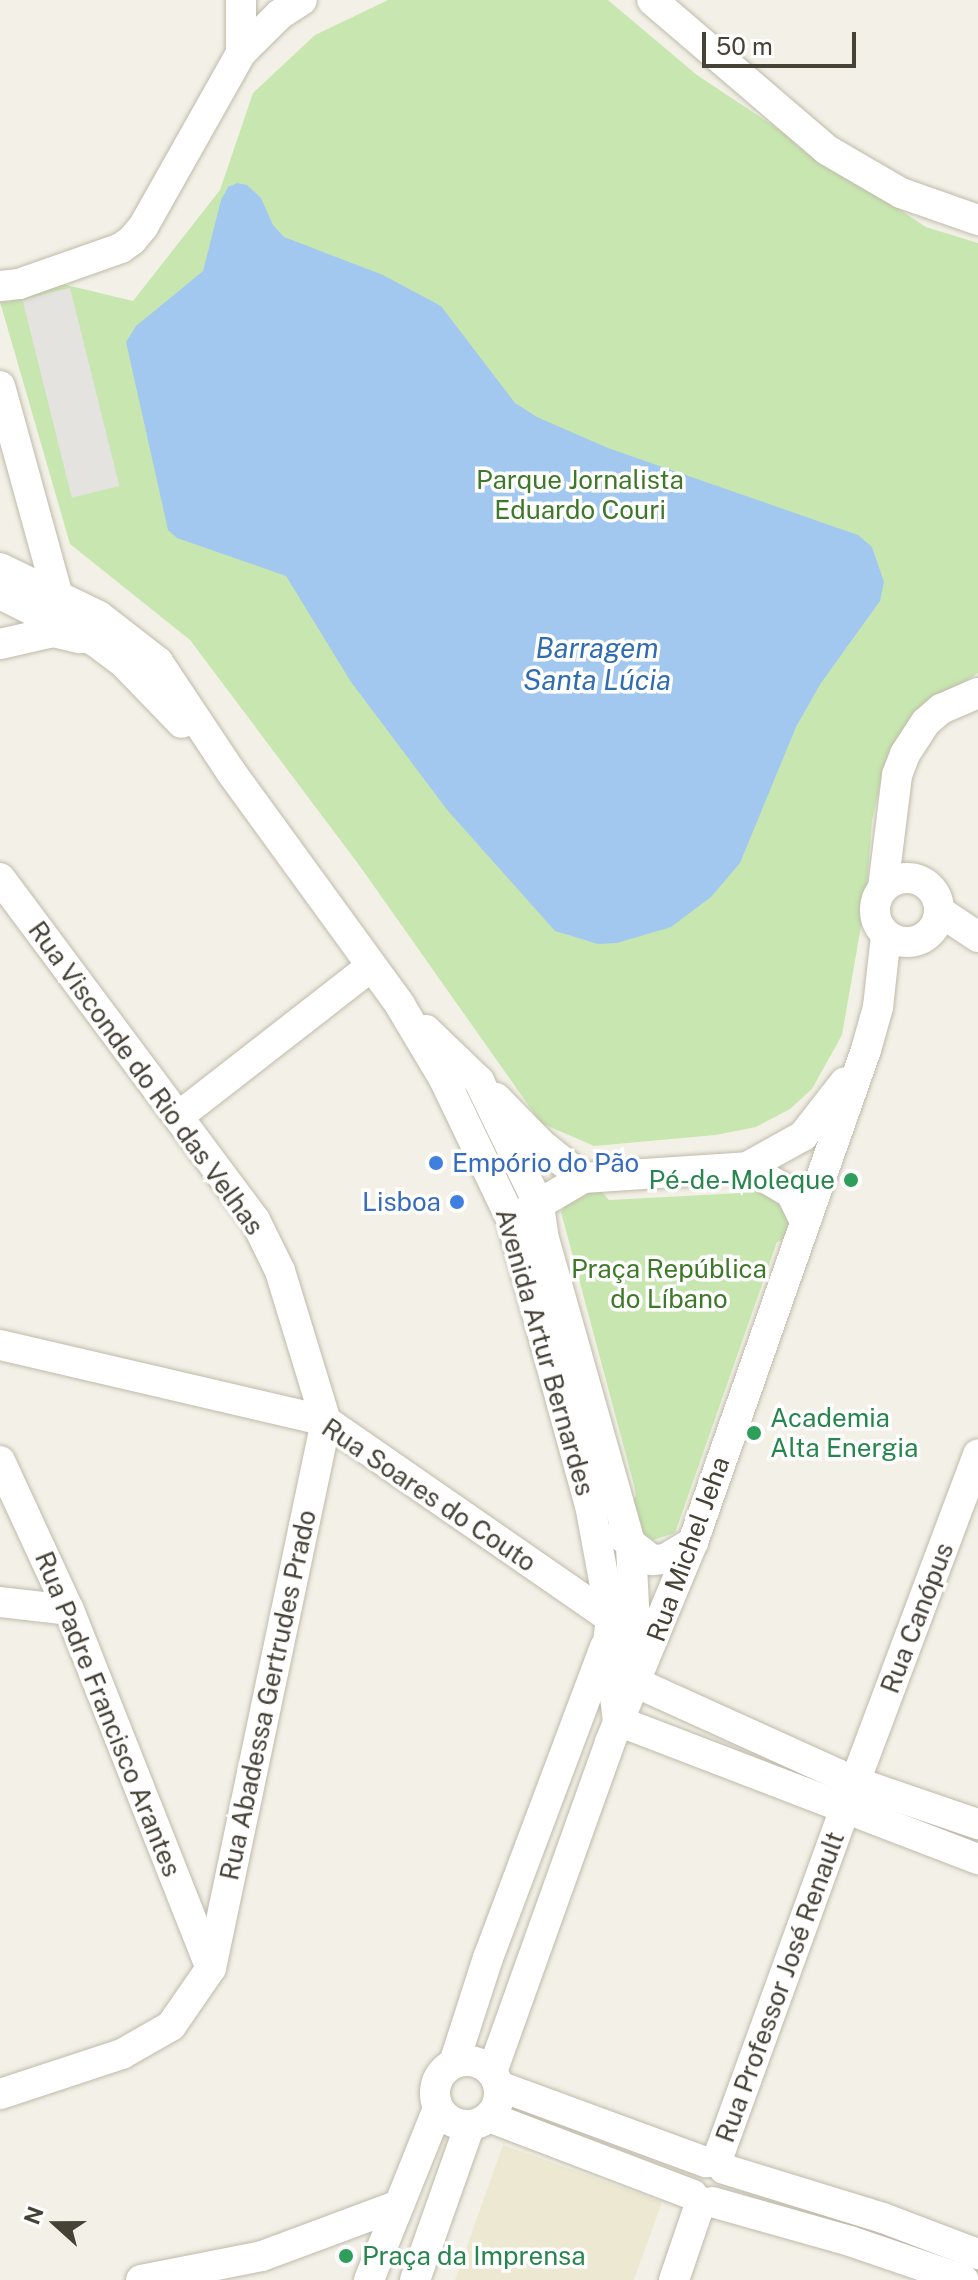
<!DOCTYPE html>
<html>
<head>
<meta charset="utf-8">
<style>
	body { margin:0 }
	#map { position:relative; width:978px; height:2280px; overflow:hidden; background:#f3f1e7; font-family:"Public Sans",sans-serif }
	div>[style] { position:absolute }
	.education>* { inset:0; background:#ece8d1 }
	.green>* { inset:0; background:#c8e7b0 }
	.parking>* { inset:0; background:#e4e3df; transform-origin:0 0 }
	.water>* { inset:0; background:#a3c8f0 }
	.roads { filter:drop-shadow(0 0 2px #bfbaaa) drop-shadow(0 0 2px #bfbaaa) }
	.minor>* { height:30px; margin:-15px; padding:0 15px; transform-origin:15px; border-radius:15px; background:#fff }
	.minor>.ring { margin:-15px; padding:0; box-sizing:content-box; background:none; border:30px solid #fff; border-radius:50% }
	.dots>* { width:22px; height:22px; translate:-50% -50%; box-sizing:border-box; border:4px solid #fff; border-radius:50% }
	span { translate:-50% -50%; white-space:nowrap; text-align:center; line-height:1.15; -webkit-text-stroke:7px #fff; paint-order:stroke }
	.park-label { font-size:26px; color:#3e7829 }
	.street-label { font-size:26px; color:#464236 }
	.shop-label { font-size:26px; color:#366cbe }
	.left { translate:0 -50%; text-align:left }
	.right { translate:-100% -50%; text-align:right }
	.leisure-label { font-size:26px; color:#27864d }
	.water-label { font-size:28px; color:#2f6cb2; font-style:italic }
	.north { position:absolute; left:16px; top:2184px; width:80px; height:80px; -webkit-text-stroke:6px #fff; paint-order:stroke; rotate:291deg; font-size:22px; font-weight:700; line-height:32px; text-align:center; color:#464236 }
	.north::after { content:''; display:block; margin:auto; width:28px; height:36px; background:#464236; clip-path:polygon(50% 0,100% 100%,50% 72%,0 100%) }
	.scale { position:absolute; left:702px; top:32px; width:154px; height:36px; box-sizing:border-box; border:4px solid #464236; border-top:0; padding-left:10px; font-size:24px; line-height:28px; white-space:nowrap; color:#464236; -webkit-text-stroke:6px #fff; paint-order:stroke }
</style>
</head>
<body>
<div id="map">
	<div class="education">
		<i style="clip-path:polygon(503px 2145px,662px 2202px,634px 2280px,455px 2280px)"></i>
	</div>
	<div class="green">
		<i style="clip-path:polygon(388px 0,608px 0,697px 75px,926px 227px,978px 243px,978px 673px,928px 705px,882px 776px,872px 821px,866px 898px,842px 1035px,812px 1089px,790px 1109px,756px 1127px,716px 1135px,594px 1146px,541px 1123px,359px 865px,190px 640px,70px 544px,0 302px,10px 302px,27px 285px,50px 281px,133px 301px,220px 190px,253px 93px,315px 35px)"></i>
		<i style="clip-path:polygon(755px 1186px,764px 1187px,790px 1214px,791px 1236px,777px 1242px,675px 1533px,653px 1540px,638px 1530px,630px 1504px,636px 1496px,634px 1485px,561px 1212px,566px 1205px,591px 1192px,602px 1192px,609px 1200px,741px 1193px)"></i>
	</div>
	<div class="parking">
		<i style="left:70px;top:288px;width:204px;height:49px;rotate:76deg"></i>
	</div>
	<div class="water">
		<i style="clip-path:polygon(237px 183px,247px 185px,261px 198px,273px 225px,284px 237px,383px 275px,441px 306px,515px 403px,537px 417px,608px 448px,858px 535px,872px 547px,884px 582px,880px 601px,821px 683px,796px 727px,740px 863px,711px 897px,671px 927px,617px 943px,598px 944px,555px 931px,448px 811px,351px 682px,286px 576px,177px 538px,168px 530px,126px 342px,136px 326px,203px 271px,221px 200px,228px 187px)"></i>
	</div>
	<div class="roads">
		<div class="minor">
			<i style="left:652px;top:0;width:230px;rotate:40.6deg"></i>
			<i style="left:827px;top:150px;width:86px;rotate:30.2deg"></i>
			<i style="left:901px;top:193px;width:82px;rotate:19.3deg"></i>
			<i style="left:241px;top:53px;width:53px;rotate:-90deg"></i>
			<i style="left:0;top:286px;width:19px;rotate:-6deg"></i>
			<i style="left:19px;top:284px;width:108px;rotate:-19.4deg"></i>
			<i style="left:121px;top:248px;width:14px;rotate:-36deg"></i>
			<i style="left:132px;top:240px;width:17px;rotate:-50deg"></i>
			<i style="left:143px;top:227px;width:200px;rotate:-60.6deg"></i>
			<i style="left:241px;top:53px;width:54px;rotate:-45deg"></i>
			<i style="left:279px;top:15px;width:27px;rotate:-33deg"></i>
			<i style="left:0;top:386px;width:215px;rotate:74.6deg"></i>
			<i style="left:0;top:568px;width:110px;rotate:25.9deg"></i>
			<i style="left:99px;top:616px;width:75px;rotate:37.9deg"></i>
			<i style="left:158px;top:662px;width:132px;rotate:56.4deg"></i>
			<i style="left:231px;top:772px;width:288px;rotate:54deg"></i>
			<i style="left:400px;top:1005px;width:86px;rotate:59.3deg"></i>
			<i style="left:444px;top:1079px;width:155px;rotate:64.4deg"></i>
			<i style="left:511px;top:1219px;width:297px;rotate:74.6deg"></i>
			<i style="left:590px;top:1505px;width:115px;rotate:79.5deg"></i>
			<i style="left:611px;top:1618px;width:23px;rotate:97deg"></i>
			<i style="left:608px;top:1641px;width:81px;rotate:82.9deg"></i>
			<i style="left:0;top:594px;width:107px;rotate:26.6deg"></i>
			<i style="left:96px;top:642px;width:35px;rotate:37deg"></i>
			<i style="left:124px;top:663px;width:83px;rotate:46deg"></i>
			<i style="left:0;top:644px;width:54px;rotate:-12.8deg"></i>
			<i style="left:53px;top:632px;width:28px;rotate:13deg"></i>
			<i class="ring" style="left:875px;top:878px;width:34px;height:34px"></i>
			<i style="left:0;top:878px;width:427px;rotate:53.3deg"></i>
			<i style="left:255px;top:1220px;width:57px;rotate:63.9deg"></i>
			<i style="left:280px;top:1271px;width:157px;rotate:73deg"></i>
			<i style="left:326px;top:1421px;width:559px;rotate:101.87deg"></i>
			<i style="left:211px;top:1968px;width:70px;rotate:124.6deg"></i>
			<i style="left:171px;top:2026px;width:56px;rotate:150.3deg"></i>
			<i style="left:122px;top:2054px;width:128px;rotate:161.8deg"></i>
			<i style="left:883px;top:888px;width:114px;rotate:-82.9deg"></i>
			<i style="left:897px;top:775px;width:22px;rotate:-69deg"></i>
			<i style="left:905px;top:754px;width:38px;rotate:-57deg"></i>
			<i style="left:926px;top:722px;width:20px;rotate:-41deg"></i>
			<i style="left:941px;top:709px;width:40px;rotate:-23.4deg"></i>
			<i style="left:939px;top:911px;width:47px;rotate:33.7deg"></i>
			<i style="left:426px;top:1030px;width:74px;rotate:43.9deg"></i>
			<i style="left:479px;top:1081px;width:138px;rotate:64.2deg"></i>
			<i style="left:539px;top:1205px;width:30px;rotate:82deg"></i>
			<i style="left:543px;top:1235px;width:323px;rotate:74.2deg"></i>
			<i style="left:631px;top:1546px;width:119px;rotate:87.1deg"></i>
			<i style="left:496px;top:1098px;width:66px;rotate:45.6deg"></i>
			<i style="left:542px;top:1145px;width:53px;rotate:38.8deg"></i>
			<i style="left:179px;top:1116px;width:244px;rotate:-37.9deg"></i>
			<i style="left:747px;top:1167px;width:51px;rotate:30.6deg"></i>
			<i style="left:791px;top:1193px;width:32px;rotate:64deg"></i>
			<i style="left:522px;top:1214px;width:71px;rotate:-30.5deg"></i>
			<i style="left:583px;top:1178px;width:164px;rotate:-3.8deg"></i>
			<i style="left:747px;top:1167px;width:64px;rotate:-29deg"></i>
			<i style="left:803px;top:1136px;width:68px;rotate:-52.1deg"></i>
			<i style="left:0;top:1345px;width:335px;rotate:13.1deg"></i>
			<i style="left:326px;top:1421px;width:346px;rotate:34.7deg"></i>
			<i style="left:0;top:1461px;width:164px;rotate:65.2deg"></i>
			<i style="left:69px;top:1610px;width:385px;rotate:68.4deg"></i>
			<i style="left:620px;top:1535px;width:41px;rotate:38deg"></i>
			<i style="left:652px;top:1560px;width:13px;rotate:-4deg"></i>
			<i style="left:665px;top:1559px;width:33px;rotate:-31deg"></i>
			<i style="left:0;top:1602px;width:69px;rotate:6.6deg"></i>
			<i style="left:637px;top:1683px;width:239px;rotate:24.4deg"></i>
			<i style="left:855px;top:1782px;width:130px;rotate:18.9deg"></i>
			<i style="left:618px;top:1721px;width:386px;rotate:21deg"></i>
			<i style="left:855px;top:1782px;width:350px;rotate:-69.4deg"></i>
			<i class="ring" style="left:435px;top:2061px;width:34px;height:34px"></i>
			<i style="left:454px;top:2063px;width:110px;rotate:-72.1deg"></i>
			<i style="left:488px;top:1958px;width:332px;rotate:-69.4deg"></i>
			<i style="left:492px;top:2072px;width:350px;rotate:-70.3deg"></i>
			<i style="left:610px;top:1742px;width:217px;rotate:-67.5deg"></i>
			<i style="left:693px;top:1542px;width:522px;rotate:-70.63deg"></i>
			<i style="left:866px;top:1050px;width:45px;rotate:-74.4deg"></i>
			<i style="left:878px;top:1007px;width:71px;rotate:-83.6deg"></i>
			<i style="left:499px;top:2086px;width:221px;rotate:20.2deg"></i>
			<i style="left:489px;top:2117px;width:218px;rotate:20.9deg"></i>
			<i style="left:716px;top:2163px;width:375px;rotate:-70deg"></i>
			<i style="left:724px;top:2169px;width:166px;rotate:17.1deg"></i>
			<i style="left:883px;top:2218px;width:102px;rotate:20.8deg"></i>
			<i style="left:712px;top:2202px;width:143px;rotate:15.8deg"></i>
			<i style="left:850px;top:2241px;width:120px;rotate:18.9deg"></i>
			<i style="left:141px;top:2280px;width:123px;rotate:-11.2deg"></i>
			<i style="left:262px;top:2256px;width:146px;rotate:-20.4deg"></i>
			<i style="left:369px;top:2280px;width:185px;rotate:-68.1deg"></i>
			<i style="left:415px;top:2280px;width:164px;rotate:-70.5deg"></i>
			<i style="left:674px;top:2280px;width:83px;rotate:-71.1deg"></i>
		</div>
	</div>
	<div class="dots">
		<i style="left:436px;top:1163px;background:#3f7fe0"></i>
		<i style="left:851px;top:1180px;background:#2e9e5b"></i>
		<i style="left:457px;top:1202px;background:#3f7fe0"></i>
		<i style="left:754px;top:1433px;background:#2e9e5b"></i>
		<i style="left:346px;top:2256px;background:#2e9e5b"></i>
	</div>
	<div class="park-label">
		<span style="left:580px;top:495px">Parque Jornalista<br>Eduardo Couri</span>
		<span style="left:669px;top:1284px">Praça República<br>do Líbano</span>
	</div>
	<div class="street-label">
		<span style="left:146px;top:1078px;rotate:54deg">Rua Visconde do Rio das Velhas</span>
		<span style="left:545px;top:1352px;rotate:74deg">Avenida Artur Bernardes</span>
		<span style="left:429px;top:1495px;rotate:34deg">Rua Soares do Couto</span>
		<span style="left:688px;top:1549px;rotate:-70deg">Rua Michel Jeha</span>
		<span style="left:917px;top:1618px;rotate:-69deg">Rua Canópus</span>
		<span style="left:268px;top:1695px;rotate:-78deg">Rua Abadessa Gertrudes Prado</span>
		<span style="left:108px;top:1714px;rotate:68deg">Rua Padre Francisco Arantes</span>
		<span style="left:780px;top:1987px;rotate:-70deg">Rua Professor José Renault</span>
	</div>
	<div class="shop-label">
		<span class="left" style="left:452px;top:1163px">Empório do Pão</span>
		<span class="right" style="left:441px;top:1202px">Lisboa</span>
	</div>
	<div class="leisure-label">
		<span class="right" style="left:835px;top:1180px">Pé-de-Moleque</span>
		<span class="left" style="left:770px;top:1433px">Academia<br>Alta Energia</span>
		<span class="left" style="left:362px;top:2256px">Praça da Imprensa</span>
	</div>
	<div class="water-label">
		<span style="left:597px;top:664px">Barragem<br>Santa Lúcia</span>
	</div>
	<div class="north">N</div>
	<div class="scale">50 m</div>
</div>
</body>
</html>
